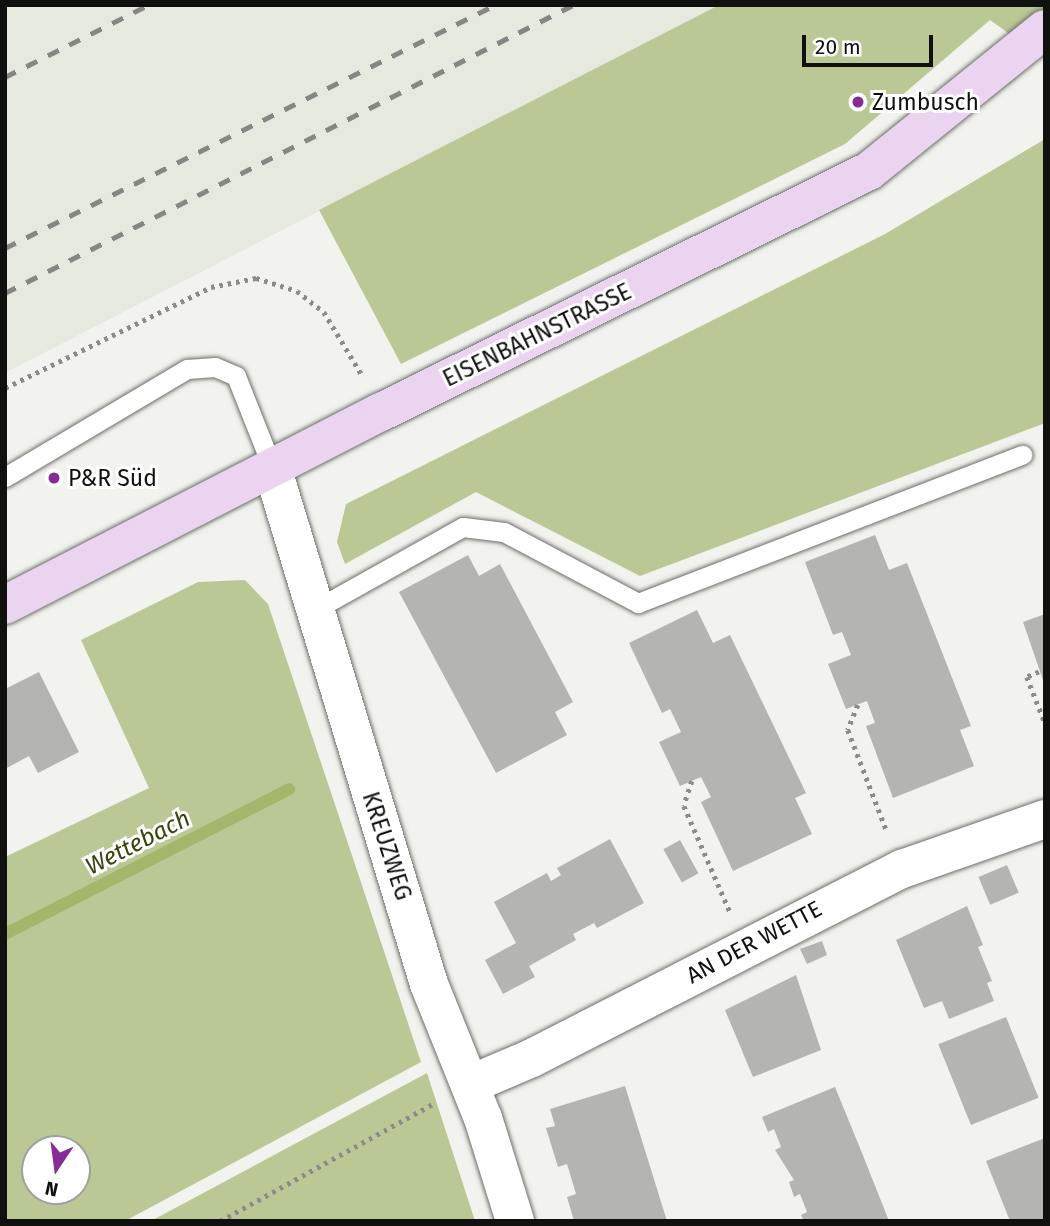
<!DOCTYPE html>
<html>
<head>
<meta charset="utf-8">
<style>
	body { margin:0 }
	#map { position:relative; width:1050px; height:1226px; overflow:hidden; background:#f2f3ef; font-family:"Fira Sans",sans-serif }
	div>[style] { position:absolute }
	.built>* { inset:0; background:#e6e9de }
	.green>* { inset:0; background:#bac896 }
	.stream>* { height:12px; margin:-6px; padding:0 6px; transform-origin:6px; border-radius:6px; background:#a3b66b }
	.building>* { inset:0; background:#b4b5b2; transform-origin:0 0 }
	.path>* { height:4.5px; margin-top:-2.25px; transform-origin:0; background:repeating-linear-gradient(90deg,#8b8b88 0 3.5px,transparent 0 8.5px) }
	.roads { filter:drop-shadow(0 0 2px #6d6e6b) drop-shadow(0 0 2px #6d6e6b) }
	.lane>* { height:19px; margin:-9.5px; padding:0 9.5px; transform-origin:9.5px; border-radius:9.5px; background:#fff }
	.street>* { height:38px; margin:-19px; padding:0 19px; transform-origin:19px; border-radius:19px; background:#fff }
	.secondary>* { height:38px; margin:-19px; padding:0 19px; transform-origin:19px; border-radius:19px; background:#ebd4ef }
	.rail>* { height:5px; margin-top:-2.5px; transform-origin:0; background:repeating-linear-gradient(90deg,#868784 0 12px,transparent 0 24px) }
	.dots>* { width:19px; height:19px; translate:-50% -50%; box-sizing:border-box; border:4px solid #fff; border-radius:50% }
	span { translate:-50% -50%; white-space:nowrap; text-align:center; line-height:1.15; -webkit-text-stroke:6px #fff; paint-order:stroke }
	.poi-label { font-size:23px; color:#10100f }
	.left { translate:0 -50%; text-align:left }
	.street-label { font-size:23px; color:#10100f }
	.water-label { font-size:24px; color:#38440a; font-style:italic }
	.frame { position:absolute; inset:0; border:7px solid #10100f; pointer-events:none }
	.north { position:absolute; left:21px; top:1135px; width:70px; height:70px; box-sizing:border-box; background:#fff; border:2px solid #9f9f9f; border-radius:50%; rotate:193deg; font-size:19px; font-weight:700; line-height:28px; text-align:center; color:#10100f }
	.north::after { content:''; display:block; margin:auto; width:24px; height:32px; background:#872b96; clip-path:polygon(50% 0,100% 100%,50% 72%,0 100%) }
	.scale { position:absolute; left:802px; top:35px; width:131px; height:32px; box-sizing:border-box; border:4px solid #10100f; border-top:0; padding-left:9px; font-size:21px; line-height:24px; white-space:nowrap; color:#10100f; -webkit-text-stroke:5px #fff; paint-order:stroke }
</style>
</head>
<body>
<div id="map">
	<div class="built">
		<i style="clip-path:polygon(5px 5px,719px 5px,5px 373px)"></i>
	</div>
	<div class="green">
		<i style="clip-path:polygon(719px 5px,1045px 5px,1045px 29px,1025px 45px,990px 20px,845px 144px,401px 364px,319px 210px)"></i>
		<i style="clip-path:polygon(1045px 139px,1045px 423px,640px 576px,476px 492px,345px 564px,337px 542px,346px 504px,885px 234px)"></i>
		<i style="clip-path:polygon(evenodd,245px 580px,268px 604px,421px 1062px,125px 1221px,5px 1221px,5px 857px,149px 788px,81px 640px,198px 582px,245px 580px,35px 1149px,77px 1149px,77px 1191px,35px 1191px,35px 1149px)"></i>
		<i style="clip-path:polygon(427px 1073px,475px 1221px,151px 1221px)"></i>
	</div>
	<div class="stream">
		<i style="left:5px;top:934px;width:319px;rotate:-27deg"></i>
	</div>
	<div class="building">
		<i style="clip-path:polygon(875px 535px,889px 570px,907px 563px,971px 726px,960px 730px,974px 766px,893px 798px,866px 726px,875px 723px,867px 701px,846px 709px,828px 664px,851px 655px,842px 632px,833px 635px,805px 562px)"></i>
		<i style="clip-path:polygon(468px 555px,479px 576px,500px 564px,573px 702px,555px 712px,567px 735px,496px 773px,399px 592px)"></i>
		<i style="clip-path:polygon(697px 610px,713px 643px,730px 635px,806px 793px,795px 798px,812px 834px,733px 871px,701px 802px,711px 797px,701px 777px,680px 786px,659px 742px,681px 732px,670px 709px,662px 713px,629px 643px)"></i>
		<i style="clip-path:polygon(1045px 614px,1045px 686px,1023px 622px)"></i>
		<i style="clip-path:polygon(39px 672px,79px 752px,38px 773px,29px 756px,5px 769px,5px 689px)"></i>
		<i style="clip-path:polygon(610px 839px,644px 903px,597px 928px,594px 923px,573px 934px,576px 940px,529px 966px,535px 977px,503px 994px,485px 960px,516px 943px,494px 902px,547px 873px,551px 881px,561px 875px,557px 868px)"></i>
		<i style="left:680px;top:840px;width:38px;height:19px;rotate:61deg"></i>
		<i style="left:1007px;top:865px;width:30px;height:31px;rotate:67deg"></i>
		<i style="clip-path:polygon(967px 906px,983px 945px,978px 947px,992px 981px,987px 983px,994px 1001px,949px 1019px,942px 1001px,924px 1008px,896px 940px)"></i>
		<i style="clip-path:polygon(822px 941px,827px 955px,807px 964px,800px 949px)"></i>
		<i style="clip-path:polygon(796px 975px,821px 1050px,753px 1077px,725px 1010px)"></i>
		<i style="left:1006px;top:1017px;width:87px;height:73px;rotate:68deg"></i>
		<i style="clip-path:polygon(625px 1086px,667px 1221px,574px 1221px,567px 1197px,576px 1194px,567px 1164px,558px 1167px,546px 1128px,555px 1126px,550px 1109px)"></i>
		<i style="clip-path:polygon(835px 1087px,862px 1153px,889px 1221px,804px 1221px,801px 1215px,807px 1212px,800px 1194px,794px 1197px,789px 1182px,794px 1180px,775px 1150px,781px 1147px,774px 1129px,768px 1132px,762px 1117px)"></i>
		<i style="clip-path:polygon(1045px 1138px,1045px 1221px,1010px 1221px,986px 1161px)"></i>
	</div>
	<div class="path">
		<i style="left:5px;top:388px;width:229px;rotate:-26.1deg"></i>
		<i style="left:211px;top:287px;width:46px;rotate:-11.3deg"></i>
		<i style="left:256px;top:278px;width:43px;rotate:17.6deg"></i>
		<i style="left:297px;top:291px;width:34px;rotate:38deg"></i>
		<i style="left:324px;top:312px;width:74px;rotate:58.9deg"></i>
		<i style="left:1039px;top:672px;width:13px;rotate:157deg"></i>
		<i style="left:1027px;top:677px;width:49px;rotate:68.6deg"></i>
		<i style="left:858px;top:705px;width:27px;rotate:112deg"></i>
		<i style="left:848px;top:730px;width:106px;rotate:69deg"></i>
		<i style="left:692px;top:781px;width:26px;rotate:108deg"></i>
		<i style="left:684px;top:806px;width:116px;rotate:66.5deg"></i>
		<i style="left:220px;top:1221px;width:243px;rotate:-28.8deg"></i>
	</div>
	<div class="roads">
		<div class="lane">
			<i style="left:5px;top:477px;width:212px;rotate:-30.7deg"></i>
			<i style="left:187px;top:369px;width:28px;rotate:-4deg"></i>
			<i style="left:215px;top:367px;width:23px;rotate:23deg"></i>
			<i style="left:236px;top:376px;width:98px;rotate:68.4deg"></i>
			<i style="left:316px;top:609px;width:168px;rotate:-29.2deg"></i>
			<i style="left:463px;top:527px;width:41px;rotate:7deg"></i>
			<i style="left:504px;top:532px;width:152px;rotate:27.9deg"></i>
			<i style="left:638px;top:603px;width:412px;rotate:-21.1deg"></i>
		</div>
		<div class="street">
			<i style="left:272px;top:467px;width:540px;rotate:73.11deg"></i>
			<i style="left:429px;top:984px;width:144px;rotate:68.1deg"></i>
			<i style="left:483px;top:1118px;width:108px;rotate:72.7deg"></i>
			<i style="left:471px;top:1084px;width:66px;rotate:-23.1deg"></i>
			<i style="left:532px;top:1058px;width:415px;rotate:-27.1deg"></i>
			<i style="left:902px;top:869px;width:151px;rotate:-19.3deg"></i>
		</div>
		<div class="secondary">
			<i style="left:5px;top:605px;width:423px;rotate:-27.2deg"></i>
			<i style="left:381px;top:412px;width:544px;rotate:-26.28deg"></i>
			<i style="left:869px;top:171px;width:226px;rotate:-38.9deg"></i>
		</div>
	</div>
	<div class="rail">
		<i style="left:5px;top:77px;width:160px;rotate:-26.7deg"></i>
		<i style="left:5px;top:248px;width:547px;rotate:-26.38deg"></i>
		<i style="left:5px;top:293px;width:637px;rotate:-26.89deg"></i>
	</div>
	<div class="dots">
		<i style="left:858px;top:102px;background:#872b96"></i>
		<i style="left:54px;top:478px;background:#872b96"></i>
	</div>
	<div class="poi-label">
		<span class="left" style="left:872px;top:102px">Zumbusch</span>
		<span class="left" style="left:68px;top:478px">P&amp;R Süd</span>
	</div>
	<div class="street-label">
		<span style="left:537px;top:335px;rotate:-26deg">EISENBAHNSTRASSE</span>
		<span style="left:387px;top:846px;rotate:72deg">KREUZWEG</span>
		<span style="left:754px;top:942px;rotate:-28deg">AN DER WETTE</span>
	</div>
	<div class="water-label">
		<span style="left:138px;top:843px;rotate:-27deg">Wettebach</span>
	</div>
	<div class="frame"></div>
	<div class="north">N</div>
	<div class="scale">20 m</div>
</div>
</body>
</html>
